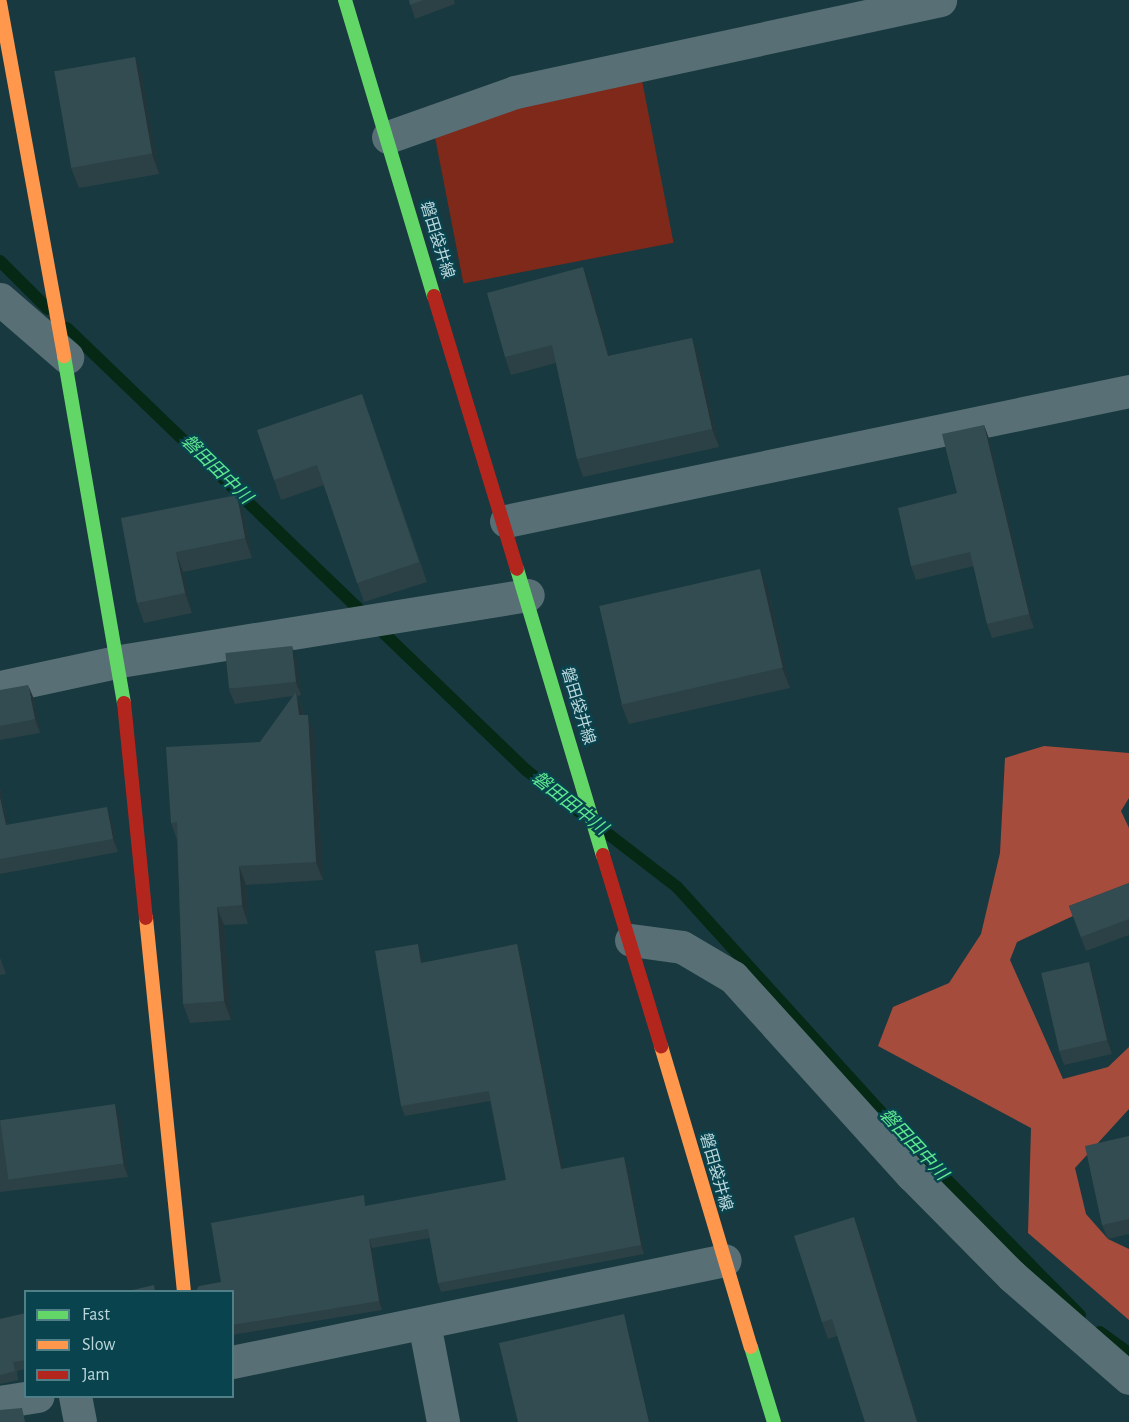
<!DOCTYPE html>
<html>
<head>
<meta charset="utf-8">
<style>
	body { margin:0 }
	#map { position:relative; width:1129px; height:1422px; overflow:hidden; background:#18393f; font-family:"Alegreya Sans","Noto Sans JP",sans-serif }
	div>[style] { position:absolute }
	.green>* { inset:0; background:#7f291a; transform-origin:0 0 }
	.forest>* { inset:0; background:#a54c3c }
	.stream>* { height:12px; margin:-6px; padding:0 6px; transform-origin:6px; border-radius:6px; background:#052915 }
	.street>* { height:33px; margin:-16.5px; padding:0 16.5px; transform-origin:16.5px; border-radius:16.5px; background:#576f75 }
	.fast>* { height:14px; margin:-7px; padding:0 7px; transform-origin:7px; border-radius:7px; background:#63d668 }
	.slow>* { height:14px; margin:-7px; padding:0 7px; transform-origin:7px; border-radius:7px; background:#ff974d }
	.jam>* { height:14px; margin:-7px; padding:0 7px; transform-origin:7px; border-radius:7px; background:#b3261e }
	.wall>* { inset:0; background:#2c4146 }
	.shaded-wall>* { inset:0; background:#243539 }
	.building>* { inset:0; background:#334c51; transform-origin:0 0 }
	span { translate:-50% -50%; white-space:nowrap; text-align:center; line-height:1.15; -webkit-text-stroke:4.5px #09444e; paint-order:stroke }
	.street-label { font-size:16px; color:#bcd7dc }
	.water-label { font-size:18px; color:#5fe990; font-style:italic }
	.legend { position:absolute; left:24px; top:1290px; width:210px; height:108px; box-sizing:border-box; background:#09444e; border:2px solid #517f87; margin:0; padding:8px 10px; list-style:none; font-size:18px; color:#bcd7dc }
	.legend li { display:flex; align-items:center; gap:12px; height:30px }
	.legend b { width:30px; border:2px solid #517f87 }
</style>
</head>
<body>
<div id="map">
	<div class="green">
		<i style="left:639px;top:65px;width:181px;height:214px;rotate:79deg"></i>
	</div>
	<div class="forest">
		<i style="clip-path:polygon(1044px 746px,1129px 753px,1129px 798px,1121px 811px,1129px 828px,1129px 890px,1017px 942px,1010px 960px,1063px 1079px,1108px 1067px,1129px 1047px,1129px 1109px,1075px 1168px,1086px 1214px,1108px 1239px,1129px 1249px,1129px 1320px,1028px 1233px,1031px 1128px,878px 1046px,893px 1007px,949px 983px,981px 934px,1000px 853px,1005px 758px)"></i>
	</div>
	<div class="stream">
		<i style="left:0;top:261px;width:68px;rotate:45deg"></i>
		<i style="left:67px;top:328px;width:637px;rotate:43.92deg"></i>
		<i style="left:526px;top:770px;width:71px;rotate:38.2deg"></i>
		<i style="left:603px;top:830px;width:93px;rotate:37.6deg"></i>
		<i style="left:677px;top:887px;width:324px;rotate:47.8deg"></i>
		<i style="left:895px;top:1127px;width:264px;rotate:45.5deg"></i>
		<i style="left:1100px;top:1332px;width:36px;rotate:36deg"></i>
	</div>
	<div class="street">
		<i style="left:388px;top:137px;width:135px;rotate:-19.5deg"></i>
		<i style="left:515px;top:92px;width:435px;rotate:-12.2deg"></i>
		<i style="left:0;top:299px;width:89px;rotate:40.9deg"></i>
		<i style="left:506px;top:521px;width:636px;rotate:-11.79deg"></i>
		<i style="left:0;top:687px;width:123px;rotate:-12.2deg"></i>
		<i style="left:120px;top:661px;width:413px;rotate:-9.2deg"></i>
		<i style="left:631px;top:940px;width:51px;rotate:7.8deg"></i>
		<i style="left:682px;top:947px;width:59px;rotate:30.5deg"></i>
		<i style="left:733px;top:977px;width:267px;rotate:47.9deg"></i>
		<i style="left:912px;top:1175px;width:142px;rotate:45.3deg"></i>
		<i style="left:1012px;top:1276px;width:155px;rotate:41.1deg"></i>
		<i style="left:424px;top:1323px;width:101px;rotate:79.1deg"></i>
		<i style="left:232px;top:1362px;width:503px;rotate:-11.69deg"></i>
		<i style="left:75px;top:1396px;width:26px;rotate:79deg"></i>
		<i style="left:0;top:1402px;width:38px;rotate:-9deg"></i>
	</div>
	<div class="fast">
		<i style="left:345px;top:0;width:309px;rotate:73.3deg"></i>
		<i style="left:64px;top:356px;width:352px;rotate:80.2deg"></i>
		<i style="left:517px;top:569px;width:299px;rotate:73.3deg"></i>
		<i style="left:751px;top:1347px;width:78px;rotate:73deg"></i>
	</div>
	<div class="slow">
		<i style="left:0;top:3px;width:359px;rotate:79.7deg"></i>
		<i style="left:146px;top:918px;width:376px;rotate:84.2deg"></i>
		<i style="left:661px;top:1046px;width:314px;rotate:73.4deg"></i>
	</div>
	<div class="jam">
		<i style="left:434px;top:296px;width:285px;rotate:73.1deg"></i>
		<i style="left:124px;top:703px;width:216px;rotate:84.2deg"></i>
		<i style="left:603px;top:855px;width:200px;rotate:73.1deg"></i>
	</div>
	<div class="wall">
		<i style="clip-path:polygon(409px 0,454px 0,455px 4px,415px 19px)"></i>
		<i style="clip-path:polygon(135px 57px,142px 77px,159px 174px,79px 188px,71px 168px)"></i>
		<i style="clip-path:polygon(590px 285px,609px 356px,692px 338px,699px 356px,719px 447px,583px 477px,577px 459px,556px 363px,511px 375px,505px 357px)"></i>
		<i style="clip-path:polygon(369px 414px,427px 582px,364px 602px,324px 485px,281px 500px,274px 480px)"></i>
		<i style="clip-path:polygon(984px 425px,989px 439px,1034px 628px,992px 638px,987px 624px,974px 566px,916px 580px,911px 566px,957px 493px)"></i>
		<i style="clip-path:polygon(244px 515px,252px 558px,183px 572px,192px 613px,144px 623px,137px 603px,121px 518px)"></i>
		<i style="clip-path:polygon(768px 589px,790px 688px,629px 724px,621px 704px)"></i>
		<i style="clip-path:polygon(297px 660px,301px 695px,298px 696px,303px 711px,304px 715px,314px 733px,323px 880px,246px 885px,248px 924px,224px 925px,231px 1020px,190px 1023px,183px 1004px,177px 840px,171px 823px,260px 742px,293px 696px,235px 704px,229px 690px)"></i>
		<i style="clip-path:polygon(0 690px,34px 699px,40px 733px,0 740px)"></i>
		<i style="clip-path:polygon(0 788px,8px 825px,112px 821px,118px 852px,0 874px)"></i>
		<i style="clip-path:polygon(1129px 883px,1129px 935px,1086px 951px,1069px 906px)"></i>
		<i style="clip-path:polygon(517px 944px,520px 953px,563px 1169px,628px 1166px,644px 1254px,441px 1292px,438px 1283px,430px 1238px,372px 1248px,382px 1310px,232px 1335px,232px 1292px,221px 1282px,367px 1206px,506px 1180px,490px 1101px,405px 1116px,401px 1106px,421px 953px,423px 963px)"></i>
		<i style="clip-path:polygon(0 958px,1px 960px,6px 974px,0 975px)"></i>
		<i style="clip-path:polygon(1094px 976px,1112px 1054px,1064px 1065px,1059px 1051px)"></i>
		<i style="clip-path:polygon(120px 1118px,128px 1177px,0 1192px,0 1121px)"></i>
		<i style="clip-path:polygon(1129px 1136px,1129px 1234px,1108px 1239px,1102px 1225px)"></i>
		<i style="clip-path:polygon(861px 1234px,918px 1422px,865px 1422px,837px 1336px,828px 1339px,822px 1322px)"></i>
		<i style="clip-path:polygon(26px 1313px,26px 1369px,17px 1371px,18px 1380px,0 1384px,0 1319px)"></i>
	</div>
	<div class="shaded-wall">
		<i style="clip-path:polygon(135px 57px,142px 77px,159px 174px,152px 154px)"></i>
		<i style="clip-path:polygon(583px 267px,590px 285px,614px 374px,608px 356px)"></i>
		<i style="clip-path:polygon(692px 338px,699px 356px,719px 447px,712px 429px)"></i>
		<i style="clip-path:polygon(984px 425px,989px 439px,1034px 628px,1029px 614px)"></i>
		<i style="clip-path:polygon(237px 495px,244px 515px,252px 558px,245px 538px)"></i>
		<i style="clip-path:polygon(176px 552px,183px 572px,192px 613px,185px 593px)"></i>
		<i style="clip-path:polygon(760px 569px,768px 589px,790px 688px,782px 668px)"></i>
		<i style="clip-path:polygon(292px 646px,297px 660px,301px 695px,296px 682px)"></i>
		<i style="clip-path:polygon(28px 685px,34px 699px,40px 733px,35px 719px)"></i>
		<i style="clip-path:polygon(296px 692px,303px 711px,306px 734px,299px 715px)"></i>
		<i style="clip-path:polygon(308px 715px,314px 733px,323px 880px,316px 862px)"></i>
		<i style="clip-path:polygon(0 789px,11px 839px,6px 825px,0 798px)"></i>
		<i style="clip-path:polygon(107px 807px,112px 821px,118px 852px,113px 839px)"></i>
		<i style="clip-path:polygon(239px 866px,246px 885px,248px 924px,242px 905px)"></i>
		<i style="clip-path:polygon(217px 907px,224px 925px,231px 1020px,224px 1001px)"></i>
		<i style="clip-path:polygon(418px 944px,421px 953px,425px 972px,421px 963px)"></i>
		<i style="clip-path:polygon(517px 944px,520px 953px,565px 1178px,561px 1169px)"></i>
		<i style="clip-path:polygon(1089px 962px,1094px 976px,1112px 1054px,1107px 1040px)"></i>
		<i style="clip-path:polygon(115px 1104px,120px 1118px,128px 1177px,123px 1163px)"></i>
		<i style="clip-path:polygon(624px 1157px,628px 1166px,644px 1254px,641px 1245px)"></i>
		<i style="clip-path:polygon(854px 1217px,861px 1234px,918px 1422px,917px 1422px)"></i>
		<i style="clip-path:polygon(369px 1239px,372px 1248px,382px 1310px,379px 1301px)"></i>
		<i style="clip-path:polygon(624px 1314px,626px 1321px,650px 1422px,649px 1422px)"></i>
	</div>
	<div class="building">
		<i style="clip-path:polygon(409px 0,423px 0,410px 5px)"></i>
		<i style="left:135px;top:57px;width:98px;height:82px;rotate:80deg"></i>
		<i style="clip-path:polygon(583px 267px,608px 356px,692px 338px,712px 429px,577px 459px,552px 345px,505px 357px,487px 293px)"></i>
		<i style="clip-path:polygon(362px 394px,419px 562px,357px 583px,317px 465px,274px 480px,257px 430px)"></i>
		<i style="clip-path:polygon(984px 425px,1029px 614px,987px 624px,970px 552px,911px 566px,898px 508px,957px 493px,942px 434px)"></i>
		<i style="clip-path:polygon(237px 495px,245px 538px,176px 552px,185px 593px,137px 603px,121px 518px)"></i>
		<i style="left:760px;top:569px;width:101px;height:165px;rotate:77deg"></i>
		<i style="left:292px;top:646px;width:36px;height:67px;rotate:84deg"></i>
		<i style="clip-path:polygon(28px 685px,35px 719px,0 726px,0 690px)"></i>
		<i style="clip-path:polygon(296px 692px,299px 715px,308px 715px,316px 862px,239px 866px,242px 905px,217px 907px,224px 1001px,183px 1004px,177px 822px,171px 823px,166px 747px,260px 742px)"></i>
		<i style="clip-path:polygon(0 798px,6px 825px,107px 807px,113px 839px,0 859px)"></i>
		<i style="clip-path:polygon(1129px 883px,1129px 919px,1081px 937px,1069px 906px)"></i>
		<i style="clip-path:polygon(418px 944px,421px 963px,517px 944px,561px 1169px,624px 1157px,641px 1245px,438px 1283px,428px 1229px,369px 1239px,379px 1301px,232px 1325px,232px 1292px,195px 1292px,199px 1286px,221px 1282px,211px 1223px,364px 1195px,365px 1206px,506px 1180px,489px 1091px,401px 1106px,375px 951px)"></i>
		<i style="left:1089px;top:962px;width:80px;height:49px;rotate:77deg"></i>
		<i style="left:115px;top:1104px;width:60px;height:116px;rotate:82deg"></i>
		<i style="clip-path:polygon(1129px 1136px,1129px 1219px,1102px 1225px,1085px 1146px)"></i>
		<i style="clip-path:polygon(854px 1217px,917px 1422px,865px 1422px,832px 1319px,822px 1322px,794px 1236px)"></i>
		<i style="clip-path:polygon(154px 1285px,155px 1292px,124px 1292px)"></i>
		<i style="clip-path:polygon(26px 1313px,26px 1360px,13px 1362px,15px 1371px,0 1375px,0 1319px)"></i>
		<i style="clip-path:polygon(624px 1314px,649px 1422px,518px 1422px,499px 1343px)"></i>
		<i style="clip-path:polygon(22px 1408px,25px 1422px,0 1422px,0 1410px)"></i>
	</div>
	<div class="street-label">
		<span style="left:437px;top:240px;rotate:73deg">磐田袋井線</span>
		<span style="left:578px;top:706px;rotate:73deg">磐田袋井線</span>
		<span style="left:716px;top:1172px;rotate:74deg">磐田袋井線</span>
	</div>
	<div class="water-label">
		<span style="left:216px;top:470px;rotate:44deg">磐田田中川</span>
		<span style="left:569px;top:804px;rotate:38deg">磐田田中川</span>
		<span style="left:913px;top:1145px;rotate:47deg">磐田田中川</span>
	</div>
	<ul class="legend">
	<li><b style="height:8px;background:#63d668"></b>Fast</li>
	<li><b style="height:8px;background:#ff974d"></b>Slow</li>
	<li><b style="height:8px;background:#b3261e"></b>Jam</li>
	</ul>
</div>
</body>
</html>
